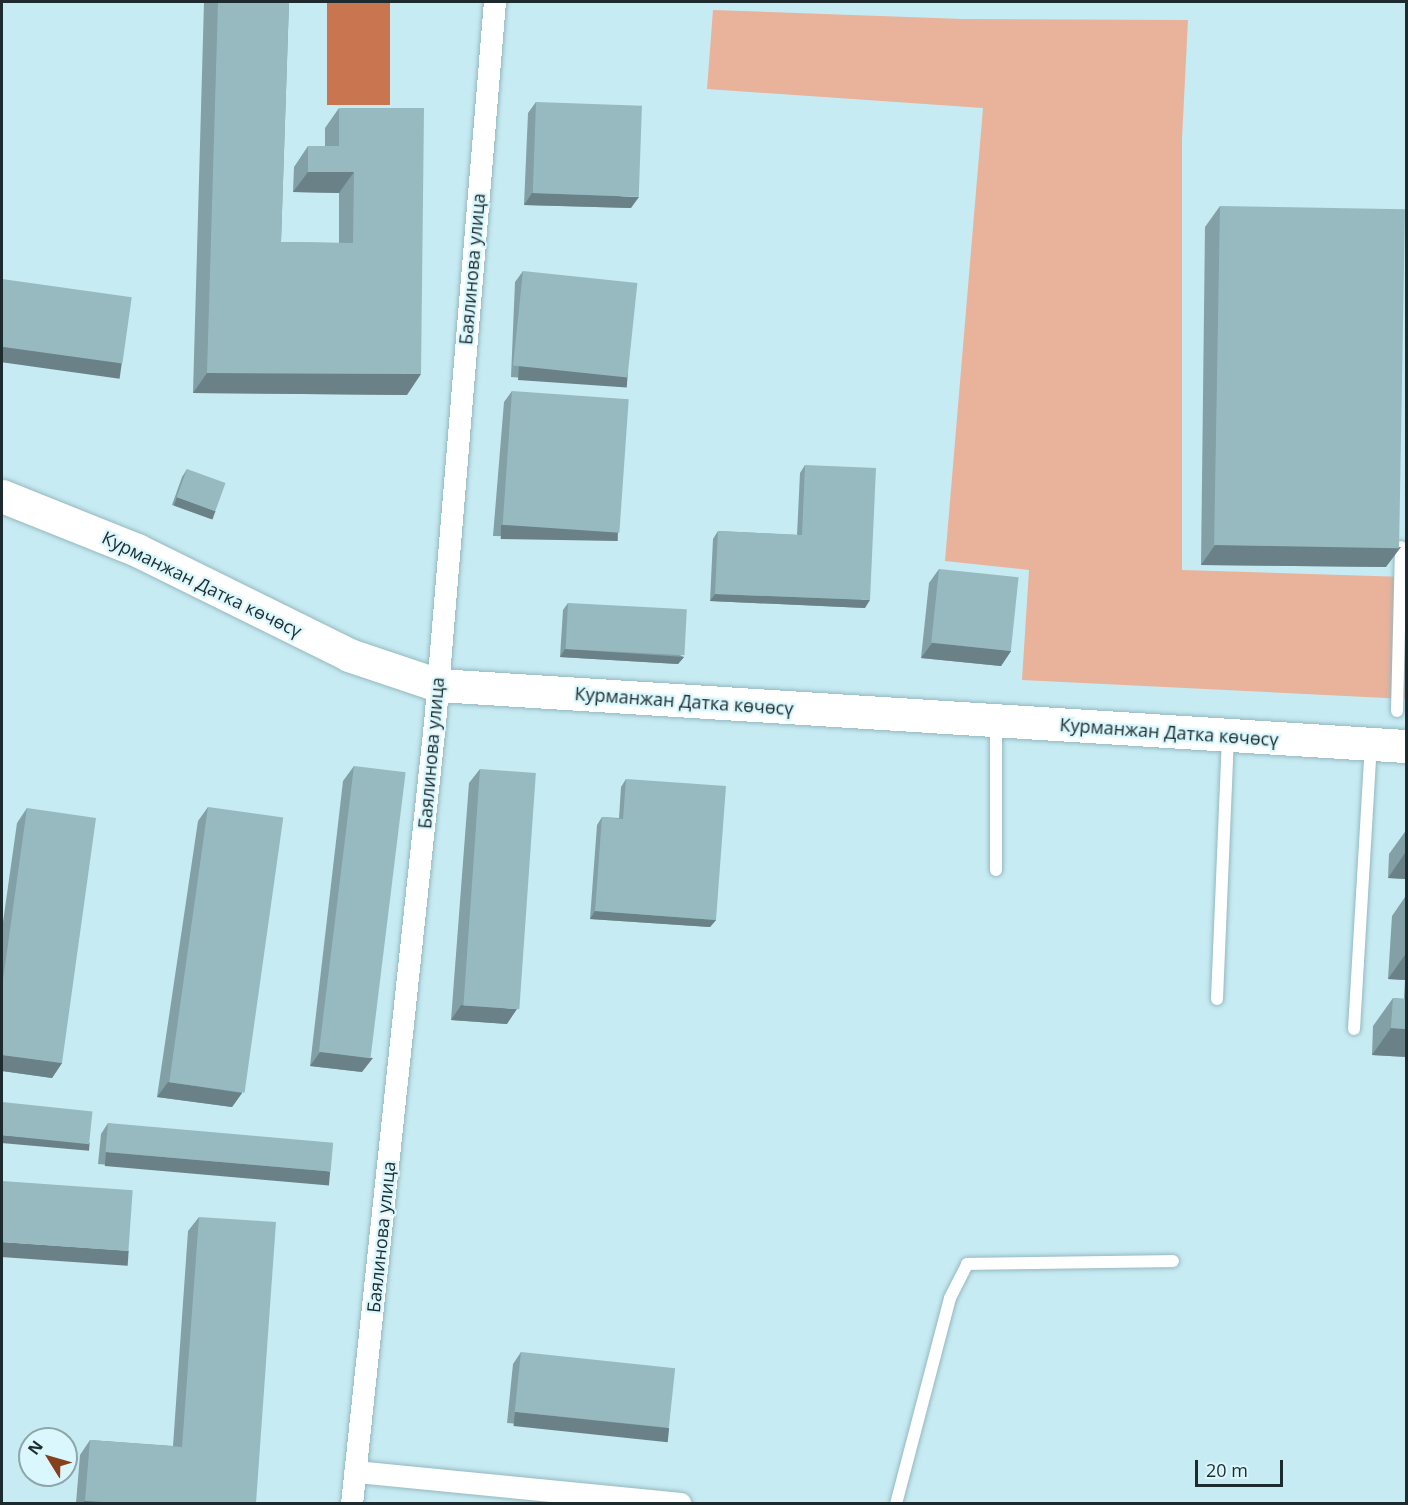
<!DOCTYPE html>
<html>
<head>
<meta charset="utf-8">
<style>
	body { margin:0 }
	#map { position:relative; width:1408px; height:1505px; overflow:hidden; background:#c7ebf3; font-family:"Open Sans",sans-serif }
	div>[style] { position:absolute }
	.green>* { inset:0; background:#e9b29b }
	.water>* { inset:0; background:#c97650; transform-origin:0 0 }
	.roads { filter:drop-shadow(0 0 2px #94b8bf) drop-shadow(0 0 2px #94b8bf) }
	.service>* { height:12px; margin:-6px; padding:0 6px; transform-origin:6px; border-radius:6px; background:#fff }
	.minor>* { height:22px; margin:-11px; padding:0 11px; transform-origin:11px; border-radius:11px; background:#fff }
	.primary>* { height:33px; margin:-16.5px; padding:0 16.5px; transform-origin:16.5px; border-radius:16.5px; background:#fff }
	.wall>* { inset:0; background:#82a0a6 }
	.shaded-wall>* { inset:0; background:#6a8287; transform-origin:0 0 }
	.building>* { inset:0; background:#97bac1; transform-origin:0 0 }
	span { translate:-50% -50%; white-space:nowrap; text-align:center; line-height:1.15; -webkit-text-stroke:4.5px #daf7fd; paint-order:stroke }
	.street-label { font-size:18px; color:#1d2b2e }
	.frame { position:absolute; inset:0; border:3px solid #1d2b2e; pointer-events:none }
	.north { position:absolute; left:18px; top:1427px; width:60px; height:60px; box-sizing:border-box; background:#daf7fd; border:2px solid #8ea5aa; border-radius:50%; rotate:307deg; font-size:16px; font-weight:700; line-height:24px; text-align:center; color:#1d2b2e }
	.north::after { content:''; display:block; margin:auto; width:21px; height:27px; background:#86401d; clip-path:polygon(50% 0,100% 100%,50% 72%,0 100%) }
	.scale { position:absolute; left:1195px; top:1460px; width:88px; height:27px; box-sizing:border-box; border:3px solid #1d2b2e; border-top:0; padding-left:8px; font-size:18px; line-height:21px; white-space:nowrap; color:#1d2b2e; -webkit-text-stroke:4px #daf7fd; paint-order:stroke }
</style>
</head>
<body>
<div id="map">
	<div class="green">
		<i style="clip-path:polygon(713px 10px,963px 19px,1188px 20px,1182px 139px,1182px 570px,1406px 577px,1406px 699px,1022px 680px,1029px 570px,945px 561px,983px 108px,707px 89px)"></i>
	</div>
	<div class="water">
		<i style="left:327px;top:2px;width:63px;height:103px"></i>
	</div>
	<div class="roads">
		<div class="service">
			<i style="left:1397px;top:711px;width:164px;rotate:-88.6deg"></i>
			<i style="left:996px;top:722px;width:148px;rotate:90deg"></i>
			<i style="left:1217px;top:999px;width:262px;rotate:-87.6deg"></i>
			<i style="left:1354px;top:1029px;width:284px;rotate:-86.6deg"></i>
			<i style="left:896px;top:1504px;width:213px;rotate:-75.3deg"></i>
			<i style="left:950px;top:1298px;width:38px;rotate:-63deg"></i>
			<i style="left:967px;top:1264px;width:206px;rotate:-0.8deg"></i>
		</div>
		<div class="minor">
			<i style="left:356px;top:1472px;width:326px;rotate:5.6deg"></i>
			<i style="left:352px;top:1504px;width:784px;rotate:-83.93deg"></i>
			<i style="left:435px;top:724px;width:724px;rotate:-85.25deg"></i>
		</div>
		<div class="primary">
			<i style="left:2px;top:496px;width:145px;rotate:21.8deg"></i>
			<i style="left:137px;top:550px;width:237px;rotate:26.3deg"></i>
			<i style="left:349px;top:655px;width:94px;rotate:18.6deg"></i>
			<i style="left:438px;top:685px;width:970px;rotate:3.61deg"></i>
		</div>
	</div>
	<div class="wall">
		<i style="clip-path:polygon(204px 2px,289px 2px,281px 242px,339px 243px,339px 193px,293px 192px,294px 167px,308px 146px,325px 146px,325px 128px,339px 108px,407px 395px,193px 393px)"></i>
		<i style="clip-path:polygon(536px 102px,631px 208px,524px 205px,528px 113px)"></i>
		<i style="clip-path:polygon(1220px 206px,1386px 567px,1201px 565px,1205px 227px)"></i>
		<i style="clip-path:polygon(523px 271px,628px 374px,620px 385px,511px 377px,515px 282px)"></i>
		<i style="clip-path:polygon(512px 391px,610px 538px,493px 536px,504px 402px)"></i>
		<i style="clip-path:polygon(805px 465px,865px 608px,710px 601px,713px 539px,718px 531px,797px 535px,800px 473px)"></i>
		<i style="clip-path:polygon(187px 469px,211px 519px,172px 505px,182px 477px)"></i>
		<i style="clip-path:polygon(939px 569px,1011px 651px,1001px 666px,921px 658px,929px 583px)"></i>
		<i style="clip-path:polygon(568px 603px,684px 657px,678px 664px,560px 657px,563px 610px)"></i>
		<i style="clip-path:polygon(354px 766px,362px 1072px,310px 1066px,343px 781px)"></i>
		<i style="clip-path:polygon(480px 769px,507px 1024px,451px 1020px,469px 783px)"></i>
		<i style="clip-path:polygon(626px 779px,716px 920px,710px 927px,590px 919px,597px 825px,602px 817px,619px 818px,621px 787px)"></i>
		<i style="clip-path:polygon(208px 807px,242px 1093px,232px 1107px,157px 1097px,198px 821px)"></i>
		<i style="clip-path:polygon(27px 808px,62px 1063px,52px 1078px,2px 1071px,2px 929px,17px 823px)"></i>
		<i style="clip-path:polygon(1407px 829px,1407px 1057px,1372px 1055px,1373px 1026px,1393px 998px,1404px 999px,1405px 980px,1388px 979px,1392px 916px,1405px 897px,1406px 879px,1388px 878px,1389px 854px)"></i>
		<i style="clip-path:polygon(108px 1123px,330px 1172px,323px 1184px,98px 1164px,101px 1134px)"></i>
		<i style="clip-path:polygon(199px 1217px,256px 1503px,76px 1503px,80px 1455px,90px 1440px,173px 1446px,188px 1231px)"></i>
		<i style="clip-path:polygon(521px 1352px,669px 1428px,661px 1439px,507px 1423px,513px 1364px)"></i>
	</div>
	<div class="shaded-wall">
		<i style="clip-path:polygon(308px 172px,354px 172px,339px 193px,293px 192px)"></i>
		<i style="clip-path:polygon(532px 193px,639px 197px,631px 208px,524px 205px)"></i>
		<i style="left:2px;top:346px;width:121px;height:16px;rotate:8deg"></i>
		<i style="left:519px;top:366px;width:109px;height:14px;rotate:4deg"></i>
		<i style="clip-path:polygon(207px 373px,421px 374px,407px 395px,193px 393px)"></i>
		<i style="left:177px;top:497px;width:41px;height:9px;rotate:20deg"></i>
		<i style="left:501px;top:525px;width:117px;height:14px;rotate:1deg"></i>
		<i style="clip-path:polygon(1215px 545px,1401px 547px,1386px 567px,1201px 565px)"></i>
		<i style="clip-path:polygon(715px 594px,870px 600px,865px 608px,710px 601px)"></i>
		<i style="clip-path:polygon(932px 643px,1011px 651px,1001px 666px,921px 658px)"></i>
		<i style="clip-path:polygon(565px 649px,684px 657px,678px 664px,560px 657px)"></i>
		<i style="clip-path:polygon(1407px 850px,1407px 877px,1406px 879px,1388px 878px)"></i>
		<i style="clip-path:polygon(595px 911px,716px 920px,710px 927px,590px 919px)"></i>
		<i style="clip-path:polygon(1407px 952px,1407px 978px,1405px 980px,1388px 979px)"></i>
		<i style="clip-path:polygon(461px 1005px,517px 1009px,507px 1024px,451px 1020px)"></i>
		<i style="clip-path:polygon(1391px 1028px,1407px 1029px,1407px 1057px,1372px 1055px)"></i>
		<i style="clip-path:polygon(320px 1052px,373px 1058px,362px 1072px,310px 1066px)"></i>
		<i style="clip-path:polygon(2px 1055px,62px 1063px,52px 1078px,2px 1071px)"></i>
		<i style="clip-path:polygon(168px 1082px,242px 1093px,232px 1107px,157px 1097px)"></i>
		<i style="left:2px;top:1135px;width:88px;height:8px;rotate:5deg"></i>
		<i style="left:106px;top:1152px;width:225px;height:14px;rotate:5deg"></i>
		<i style="left:2px;top:1242px;width:127px;height:15px;rotate:4deg"></i>
		<i style="left:515px;top:1412px;width:155px;height:14px;rotate:6deg"></i>
		<i style="clip-path:polygon(85px 1501px,126px 1503px,83px 1503px)"></i>
	</div>
	<div class="building">
		<i style="clip-path:polygon(218px 2px,289px 2px,281px 242px,353px 243px,354px 172px,308px 172px,308px 146px,339px 146px,339px 108px,424px 108px,421px 374px,207px 373px)"></i>
		<i style="left:536px;top:102px;width:106px;height:91px;rotate:2deg"></i>
		<i style="left:1220px;top:206px;width:185px;height:339px;rotate:1deg"></i>
		<i style="left:523px;top:271px;width:115px;height:95px;rotate:6deg"></i>
		<i style="left:2px;top:279px;width:131px;height:67px;rotate:8deg"></i>
		<i style="left:512px;top:391px;width:117px;height:134px;rotate:4deg"></i>
		<i style="clip-path:polygon(805px 465px,876px 468px,870px 600px,715px 594px,718px 531px,802px 535px)"></i>
		<i style="left:187px;top:469px;width:41px;height:30px;rotate:20deg"></i>
		<i style="left:939px;top:569px;width:80px;height:74px;rotate:6deg"></i>
		<i style="left:568px;top:603px;width:119px;height:46px;rotate:3deg"></i>
		<i style="left:354px;top:766px;width:52px;height:288px;rotate:7deg"></i>
		<i style="left:480px;top:769px;width:56px;height:237px;rotate:4deg"></i>
		<i style="clip-path:polygon(626px 779px,726px 786px,716px 920px,595px 911px,602px 817px,623px 819px)"></i>
		<i style="left:208px;top:807px;width:76px;height:278px;rotate:8deg"></i>
		<i style="clip-path:polygon(27px 808px,96px 818px,62px 1063px,2px 1055px,2px 987px)"></i>
		<i style="left:1393px;top:998px;width:14px;height:30px;rotate:4deg"></i>
		<i style="left:2px;top:1102px;width:91px;height:33px;rotate:6deg"></i>
		<i style="left:108px;top:1123px;width:226px;height:29px;rotate:5deg"></i>
		<i style="left:2px;top:1181px;width:131px;height:61px;rotate:4deg"></i>
		<i style="clip-path:polygon(199px 1217px,276px 1222px,256px 1503px,126px 1503px,85px 1501px,90px 1440px,182px 1447px)"></i>
		<i style="left:521px;top:1352px;width:155px;height:60px;rotate:6deg"></i>
	</div>
	<div class="street-label">
		<span style="left:472px;top:269px;rotate:-85deg">Баялинова улица</span>
		<span style="left:202px;top:584px;rotate:26deg">Курманжан Датка көчөсү</span>
		<span style="left:684px;top:701px;rotate:4deg">Курманжан Датка көчөсү</span>
		<span style="left:1169px;top:732px;rotate:4deg">Курманжан Датка көчөсү</span>
		<span style="left:431px;top:753px;rotate:-85deg">Баялинова улица</span>
		<span style="left:381px;top:1237px;rotate:-84deg">Баялинова улица</span>
	</div>
	<div class="frame"></div>
	<div class="north">N</div>
	<div class="scale">20 m</div>
</div>
</body>
</html>
